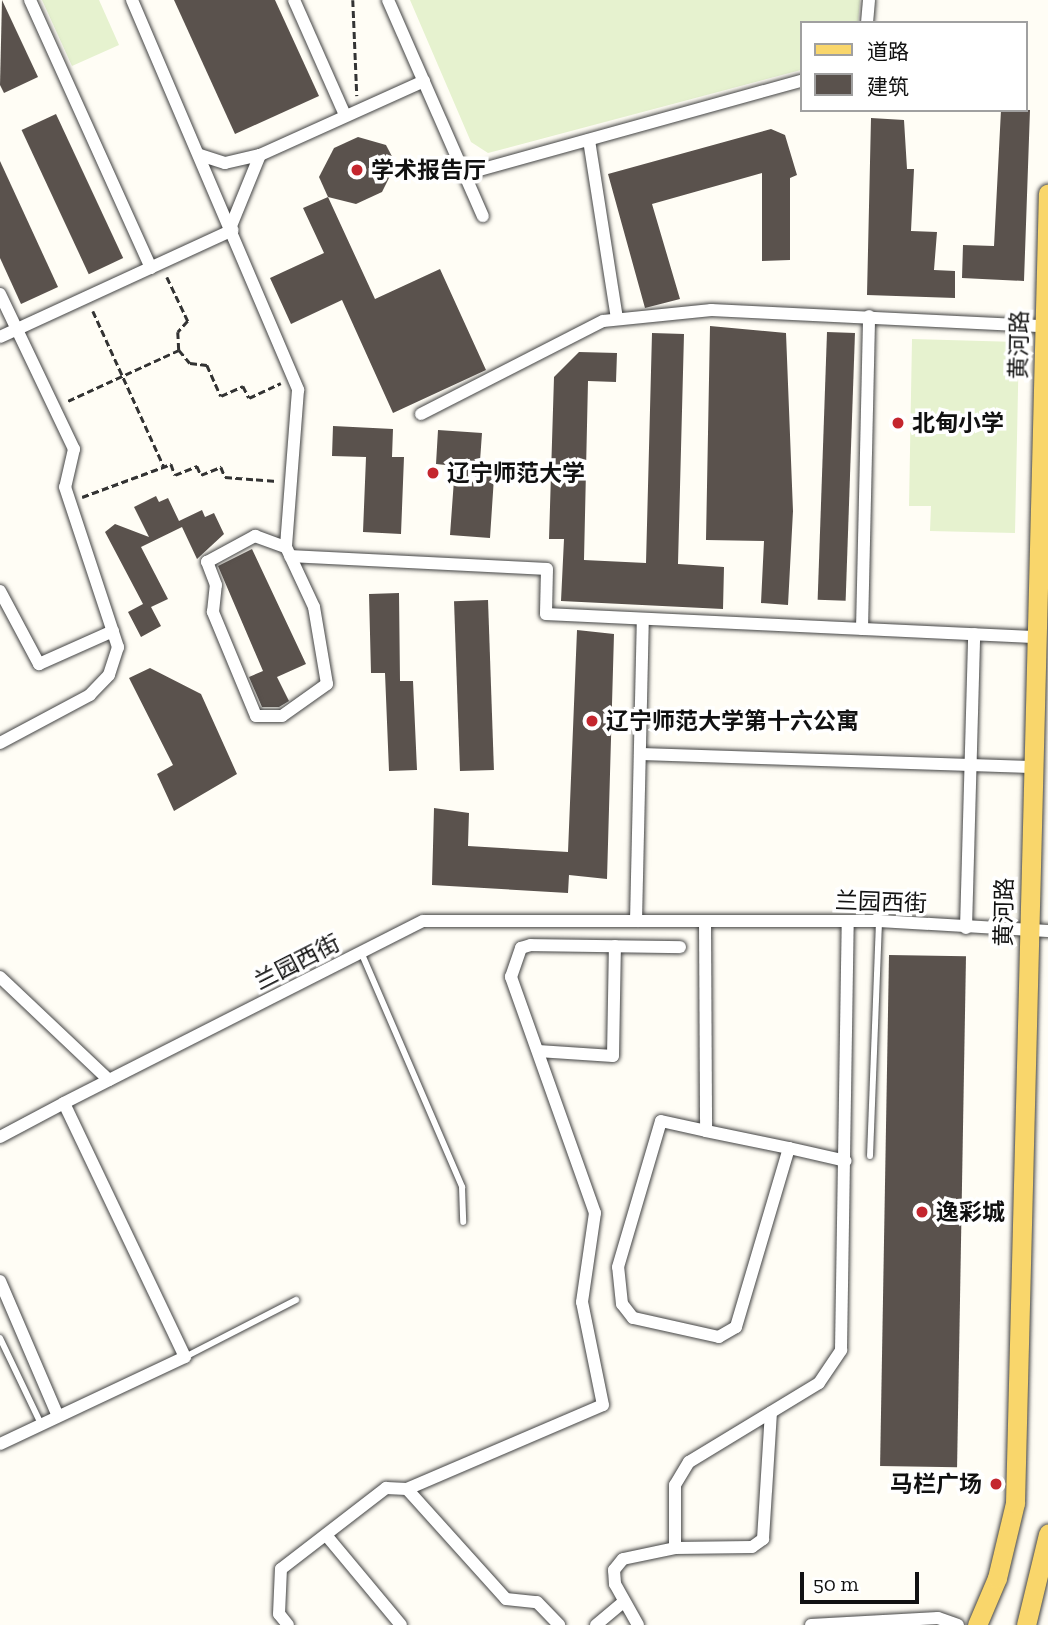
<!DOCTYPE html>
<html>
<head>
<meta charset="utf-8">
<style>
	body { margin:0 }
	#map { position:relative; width:1048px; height:1625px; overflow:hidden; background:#fffdf5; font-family:"Zilla Slab","Noto Sans SC",serif }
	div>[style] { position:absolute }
	.pitch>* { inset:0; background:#e6f2cf }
	.building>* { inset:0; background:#5a524d; transform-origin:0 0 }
	.path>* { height:2.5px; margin-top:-1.25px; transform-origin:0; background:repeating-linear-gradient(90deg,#333 0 7px,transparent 0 10.5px) }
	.roads { filter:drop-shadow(0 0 2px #444) drop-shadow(0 0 2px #444) }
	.service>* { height:6px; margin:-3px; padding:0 3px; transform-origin:3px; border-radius:3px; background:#fff }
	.minor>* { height:12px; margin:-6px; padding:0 6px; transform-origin:6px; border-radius:6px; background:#fff }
	.primary>* { height:19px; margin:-9.5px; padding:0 9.5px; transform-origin:9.5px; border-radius:9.5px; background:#f9d66b }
	.dots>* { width:19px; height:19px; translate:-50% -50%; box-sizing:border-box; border:4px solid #fff; border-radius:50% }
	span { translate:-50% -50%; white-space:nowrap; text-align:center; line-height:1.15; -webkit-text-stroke:7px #fff; paint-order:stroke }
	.poi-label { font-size:23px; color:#111; font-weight:700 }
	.left { translate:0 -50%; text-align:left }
	.right { translate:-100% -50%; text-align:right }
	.street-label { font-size:23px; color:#111 }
	.legend { position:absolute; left:800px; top:21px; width:228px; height:91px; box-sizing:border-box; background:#fff; border:2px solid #a0a0a0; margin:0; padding:9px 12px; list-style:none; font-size:21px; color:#111 }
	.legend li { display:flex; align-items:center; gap:14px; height:35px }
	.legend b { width:35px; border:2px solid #a0a0a0 }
	.scale { position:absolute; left:800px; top:1572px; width:119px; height:32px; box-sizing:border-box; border:4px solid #111; border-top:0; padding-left:9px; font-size:21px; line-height:24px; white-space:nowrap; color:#111; -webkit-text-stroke:5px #fff; paint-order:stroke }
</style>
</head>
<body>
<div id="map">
	<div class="pitch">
		<i style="clip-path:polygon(42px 0,99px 0,119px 45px,72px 66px)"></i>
		<i style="clip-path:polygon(410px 0,860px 0,858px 23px,801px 23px,801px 70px,488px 153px,471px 142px)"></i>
		<i style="clip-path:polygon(912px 339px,1019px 342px,1015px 533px,930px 531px,931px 506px,909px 506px)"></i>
	</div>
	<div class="building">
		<i style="clip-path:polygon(2px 0,38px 77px,4px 93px,0 85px)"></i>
		<i style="clip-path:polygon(174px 0,275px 0,319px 96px,235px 134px)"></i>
		<i style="clip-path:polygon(1001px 110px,1030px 110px,1024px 281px,962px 278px,963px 245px,994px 246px)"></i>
		<i style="left:56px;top:114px;width:159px;height:38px;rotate:65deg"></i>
		<i style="clip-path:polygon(871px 118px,904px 120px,907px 169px,914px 169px,911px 231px,937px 232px,934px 270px,955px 271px,955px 298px,867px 295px)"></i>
		<i style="clip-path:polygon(771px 129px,785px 135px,797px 175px,790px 178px,790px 260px,762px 261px,762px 173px,652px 204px,680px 299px,645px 308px,608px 174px)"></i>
		<i style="clip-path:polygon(358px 137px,386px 145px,396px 164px,382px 192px,356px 204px,328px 197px,319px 177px,334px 148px)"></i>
		<i style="clip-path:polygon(0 161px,58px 287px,21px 304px,0 258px)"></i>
		<i style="clip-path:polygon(328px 197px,375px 299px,440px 269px,486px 370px,393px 413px,342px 300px,291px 324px,270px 278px,324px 253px,303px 208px)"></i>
		<i style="clip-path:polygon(710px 326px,786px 333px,793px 511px,788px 605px,761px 603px,764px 541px,706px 540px)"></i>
		<i style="left:827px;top:332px;width:28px;height:268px;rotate:2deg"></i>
		<i style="clip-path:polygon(652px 333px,684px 334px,678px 564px,724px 567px,723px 609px,561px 601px,564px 539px,549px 539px,554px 377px,579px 352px,617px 353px,616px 382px,588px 381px,584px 560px,646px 563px)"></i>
		<i style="clip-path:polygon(333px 426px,393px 429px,392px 457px,404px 457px,401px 534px,363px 532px,366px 457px,332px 456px)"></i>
		<i style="clip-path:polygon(438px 430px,482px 433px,480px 461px,495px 462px,490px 538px,450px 535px,455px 466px,436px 464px)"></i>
		<i style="clip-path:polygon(156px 496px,159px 502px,168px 498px,179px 521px,202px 510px,205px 517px,214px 513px,224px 534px,197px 559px,182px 527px,141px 547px,168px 599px,151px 607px,161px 626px,141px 637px,128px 612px,143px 604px,105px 532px,115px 524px,149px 537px,134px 507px)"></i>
		<i style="clip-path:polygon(252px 549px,306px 664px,277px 677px,289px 701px,279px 707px,262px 707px,249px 677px,263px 671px,218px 566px)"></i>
		<i style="clip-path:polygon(399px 593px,400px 681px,413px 681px,417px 770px,389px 771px,385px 673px,371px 673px,369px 594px)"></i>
		<i style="left:488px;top:600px;width:170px;height:34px;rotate:88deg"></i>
		<i style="clip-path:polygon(577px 630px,614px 634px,607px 879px,569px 875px,568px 893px,432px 885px,434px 808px,469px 813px,468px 846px,568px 852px)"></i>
		<i style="clip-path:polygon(150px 668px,201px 694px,237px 774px,174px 811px,157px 774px,173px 765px,129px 678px)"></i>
		<i style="left:889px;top:955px;width:77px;height:511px;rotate:1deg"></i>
	</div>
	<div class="path">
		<i style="left:353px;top:0;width:96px;rotate:87.6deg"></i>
		<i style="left:167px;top:277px;width:49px;rotate:64.5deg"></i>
		<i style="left:188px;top:321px;width:15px;rotate:132deg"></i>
		<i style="left:178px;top:332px;width:18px;rotate:87deg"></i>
		<i style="left:179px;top:350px;width:17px;rotate:50deg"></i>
		<i style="left:190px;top:363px;width:17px;rotate:7deg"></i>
		<i style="left:207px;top:365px;width:34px;rotate:66deg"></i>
		<i style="left:221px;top:396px;width:24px;rotate:-24deg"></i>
		<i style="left:243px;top:386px;width:13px;rotate:63deg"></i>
		<i style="left:249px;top:398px;width:35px;rotate:-25deg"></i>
		<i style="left:93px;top:311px;width:171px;rotate:65.5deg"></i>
		<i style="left:68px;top:401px;width:122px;rotate:-24.7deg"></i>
		<i style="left:82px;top:497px;width:95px;rotate:-20.3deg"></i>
		<i style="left:171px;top:464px;width:12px;rotate:70deg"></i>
		<i style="left:175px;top:475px;width:24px;rotate:-22deg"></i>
		<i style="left:197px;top:466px;width:10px;rotate:66deg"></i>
		<i style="left:201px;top:475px;width:22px;rotate:-22deg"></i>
		<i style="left:221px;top:467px;width:11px;rotate:68deg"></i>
		<i style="left:225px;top:477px;width:52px;rotate:4.4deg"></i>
	</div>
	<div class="roads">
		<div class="service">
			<i style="left:361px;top:952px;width:256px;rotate:66.7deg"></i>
			<i style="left:462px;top:1187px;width:35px;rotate:88deg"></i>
			<i style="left:870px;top:1156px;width:235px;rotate:-87.8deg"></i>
			<i style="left:0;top:1338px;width:95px;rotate:64.5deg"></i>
			<i style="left:185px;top:1357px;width:125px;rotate:-27.2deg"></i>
		</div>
		<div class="minor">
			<i style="left:30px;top:0;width:294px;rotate:65.7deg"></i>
			<i style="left:132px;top:0;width:424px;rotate:66.9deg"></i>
			<i style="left:298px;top:390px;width:157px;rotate:94.4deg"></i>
			<i style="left:286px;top:547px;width:66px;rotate:65deg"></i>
			<i style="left:314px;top:607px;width:78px;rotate:80.4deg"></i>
			<i style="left:327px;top:684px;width:55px;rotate:144.6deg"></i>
			<i style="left:282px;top:716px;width:26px;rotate:180deg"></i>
			<i style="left:256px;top:716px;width:113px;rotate:-112.5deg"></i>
			<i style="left:213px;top:612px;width:27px;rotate:-84deg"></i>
			<i style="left:216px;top:585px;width:25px;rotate:-111deg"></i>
			<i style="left:207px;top:562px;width:55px;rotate:-28.4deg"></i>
			<i style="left:255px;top:536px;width:33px;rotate:20deg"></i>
			<i style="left:294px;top:0;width:126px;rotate:66.1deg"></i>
			<i style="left:388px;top:0;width:236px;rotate:66.3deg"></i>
			<i style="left:867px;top:23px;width:23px;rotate:-85deg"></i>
			<i style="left:589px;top:140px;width:181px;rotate:81.1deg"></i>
			<i style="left:200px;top:155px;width:26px;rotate:18deg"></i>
			<i style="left:225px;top:163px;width:36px;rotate:-13deg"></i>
			<i style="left:465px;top:174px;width:349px;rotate:-15.5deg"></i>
			<i style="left:231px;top:226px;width:77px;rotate:-67.8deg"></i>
			<i style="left:260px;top:155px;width:180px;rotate:-24.3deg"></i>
			<i style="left:0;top:294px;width:172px;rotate:64.5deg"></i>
			<i style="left:74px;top:449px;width:39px;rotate:103deg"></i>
			<i style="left:65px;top:487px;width:169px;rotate:71.7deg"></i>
			<i style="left:118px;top:647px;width:29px;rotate:108deg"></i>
			<i style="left:109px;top:675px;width:28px;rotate:134deg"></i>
			<i style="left:90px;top:695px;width:102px;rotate:151.9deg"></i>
			<i style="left:0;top:337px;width:256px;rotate:-24.7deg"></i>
			<i style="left:421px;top:414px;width:204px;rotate:-27.1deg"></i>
			<i style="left:603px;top:321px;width:109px;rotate:-5.8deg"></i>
			<i style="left:711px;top:310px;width:333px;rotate:2.8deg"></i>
			<i style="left:290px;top:556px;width:257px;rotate:2.9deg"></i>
			<i style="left:547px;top:569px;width:45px;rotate:91.3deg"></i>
			<i style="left:546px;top:614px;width:492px;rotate:2.7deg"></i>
			<i style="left:0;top:591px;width:83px;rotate:61.9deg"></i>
			<i style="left:39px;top:664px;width:81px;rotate:-24deg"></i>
			<i style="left:862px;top:629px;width:313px;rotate:-88.7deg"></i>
			<i style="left:640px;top:754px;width:392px;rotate:1.9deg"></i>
			<i style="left:636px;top:921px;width:302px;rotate:-88.7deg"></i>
			<i style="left:705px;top:921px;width:210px;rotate:89.7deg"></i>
			<i style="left:966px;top:928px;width:294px;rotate:-88.4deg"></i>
			<i style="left:0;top:977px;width:150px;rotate:43.4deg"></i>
			<i style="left:538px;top:1051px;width:75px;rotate:3.8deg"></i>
			<i style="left:613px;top:1056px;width:110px;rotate:-89deg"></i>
			<i style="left:0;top:1137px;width:72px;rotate:-28deg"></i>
			<i style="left:789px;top:1148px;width:187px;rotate:106.5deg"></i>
			<i style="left:736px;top:1327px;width:20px;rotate:150deg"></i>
			<i style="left:719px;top:1337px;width:88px;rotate:-167.5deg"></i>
			<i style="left:633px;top:1318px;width:18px;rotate:-128deg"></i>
			<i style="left:622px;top:1304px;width:37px;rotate:-96deg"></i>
			<i style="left:618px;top:1267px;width:152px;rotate:-73.6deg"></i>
			<i style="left:661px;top:1121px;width:46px;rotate:12.5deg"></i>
			<i style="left:706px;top:1131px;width:85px;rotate:11.6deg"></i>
			<i style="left:789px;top:1148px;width:58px;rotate:12.8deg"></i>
			<i style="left:0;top:1281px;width:147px;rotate:66.8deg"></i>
			<i style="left:0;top:1444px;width:204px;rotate:-25.2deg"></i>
			<i style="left:185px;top:1357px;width:281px;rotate:-115.5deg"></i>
			<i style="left:64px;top:1103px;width:402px;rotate:-26.9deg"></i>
			<i style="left:423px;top:921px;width:456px"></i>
			<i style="left:879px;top:921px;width:169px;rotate:3.4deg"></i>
			<i style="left:407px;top:1489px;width:148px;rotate:48deg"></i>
			<i style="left:506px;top:1599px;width:31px;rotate:6deg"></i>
			<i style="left:537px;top:1602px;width:32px;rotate:46deg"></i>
			<i style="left:326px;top:1535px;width:117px;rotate:50.2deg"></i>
			<i style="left:675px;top:1548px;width:63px;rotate:-90deg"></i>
			<i style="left:675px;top:1485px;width:27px;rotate:-59deg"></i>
			<i style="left:689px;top:1462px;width:152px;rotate:-31.3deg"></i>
			<i style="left:819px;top:1383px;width:40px;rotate:-56deg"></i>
			<i style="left:841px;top:1350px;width:429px;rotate:-89.1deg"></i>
			<i style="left:288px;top:1625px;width:14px;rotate:-129deg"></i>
			<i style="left:279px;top:1614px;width:45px;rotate:-87.5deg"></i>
			<i style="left:281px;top:1569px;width:133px;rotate:-37.6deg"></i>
			<i style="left:386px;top:1488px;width:21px;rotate:3deg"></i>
			<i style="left:407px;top:1489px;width:213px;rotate:-23.2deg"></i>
			<i style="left:603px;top:1405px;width:105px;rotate:-101.5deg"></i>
			<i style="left:582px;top:1302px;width:90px;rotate:-81.7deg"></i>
			<i style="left:595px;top:1213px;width:251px;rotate:-109.6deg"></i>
			<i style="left:511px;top:977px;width:31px;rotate:-71deg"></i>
			<i style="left:521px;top:948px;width:10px;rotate:-17deg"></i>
			<i style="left:531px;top:945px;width:149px;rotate:0.8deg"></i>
			<i style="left:596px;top:1625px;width:35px;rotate:-40deg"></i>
			<i style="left:638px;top:1625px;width:47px;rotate:-119.3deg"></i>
			<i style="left:615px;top:1584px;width:14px;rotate:-94deg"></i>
			<i style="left:614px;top:1570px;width:14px;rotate:-51deg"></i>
			<i style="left:623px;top:1559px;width:53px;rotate:-11.9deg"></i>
			<i style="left:675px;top:1548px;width:77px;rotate:-0.7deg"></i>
			<i style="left:752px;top:1547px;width:14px;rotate:-36deg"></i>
			<i style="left:763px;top:1539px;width:127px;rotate:-86.4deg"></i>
			<i style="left:811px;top:1625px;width:127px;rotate:-3.2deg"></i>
			<i style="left:938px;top:1618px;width:21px;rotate:19deg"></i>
		</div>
		<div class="primary">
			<i style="left:977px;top:1625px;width:51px;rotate:-66.9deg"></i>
			<i style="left:997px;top:1578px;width:77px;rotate:-76.5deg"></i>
			<i style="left:1015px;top:1503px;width:1310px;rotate:-88.56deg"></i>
			<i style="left:1026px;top:1625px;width:94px;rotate:-76.4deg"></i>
		</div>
	</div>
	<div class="dots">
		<i style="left:357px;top:170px;background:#c4262e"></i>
		<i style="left:898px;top:423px;background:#c4262e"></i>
		<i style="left:433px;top:473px;background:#c4262e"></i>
		<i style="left:592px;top:721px;background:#c4262e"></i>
		<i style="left:922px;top:1212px;background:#c4262e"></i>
		<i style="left:996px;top:1484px;background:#c4262e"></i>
	</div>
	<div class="poi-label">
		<span class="left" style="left:371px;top:170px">学术报告厅</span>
		<span class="left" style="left:912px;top:423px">北甸小学</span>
		<span class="left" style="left:447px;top:473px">辽宁师范大学</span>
		<span class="left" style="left:606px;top:721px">辽宁师范大学第十六公寓</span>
		<span class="left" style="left:936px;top:1212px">逸彩城</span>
		<span class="right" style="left:982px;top:1484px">马栏广场</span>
	</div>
	<div class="street-label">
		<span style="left:1019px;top:345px;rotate:-89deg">黄河路</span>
		<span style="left:881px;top:902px;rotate:2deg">兰园西街</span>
		<span style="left:1004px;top:912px;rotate:-89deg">黄河路</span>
		<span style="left:297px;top:962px;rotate:-27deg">兰园西街</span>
	</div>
	<ul class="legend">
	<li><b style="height:9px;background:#f9d66b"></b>道路</li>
	<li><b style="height:19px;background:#5a524d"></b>建筑</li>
	</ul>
	<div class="scale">50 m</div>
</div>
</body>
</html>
